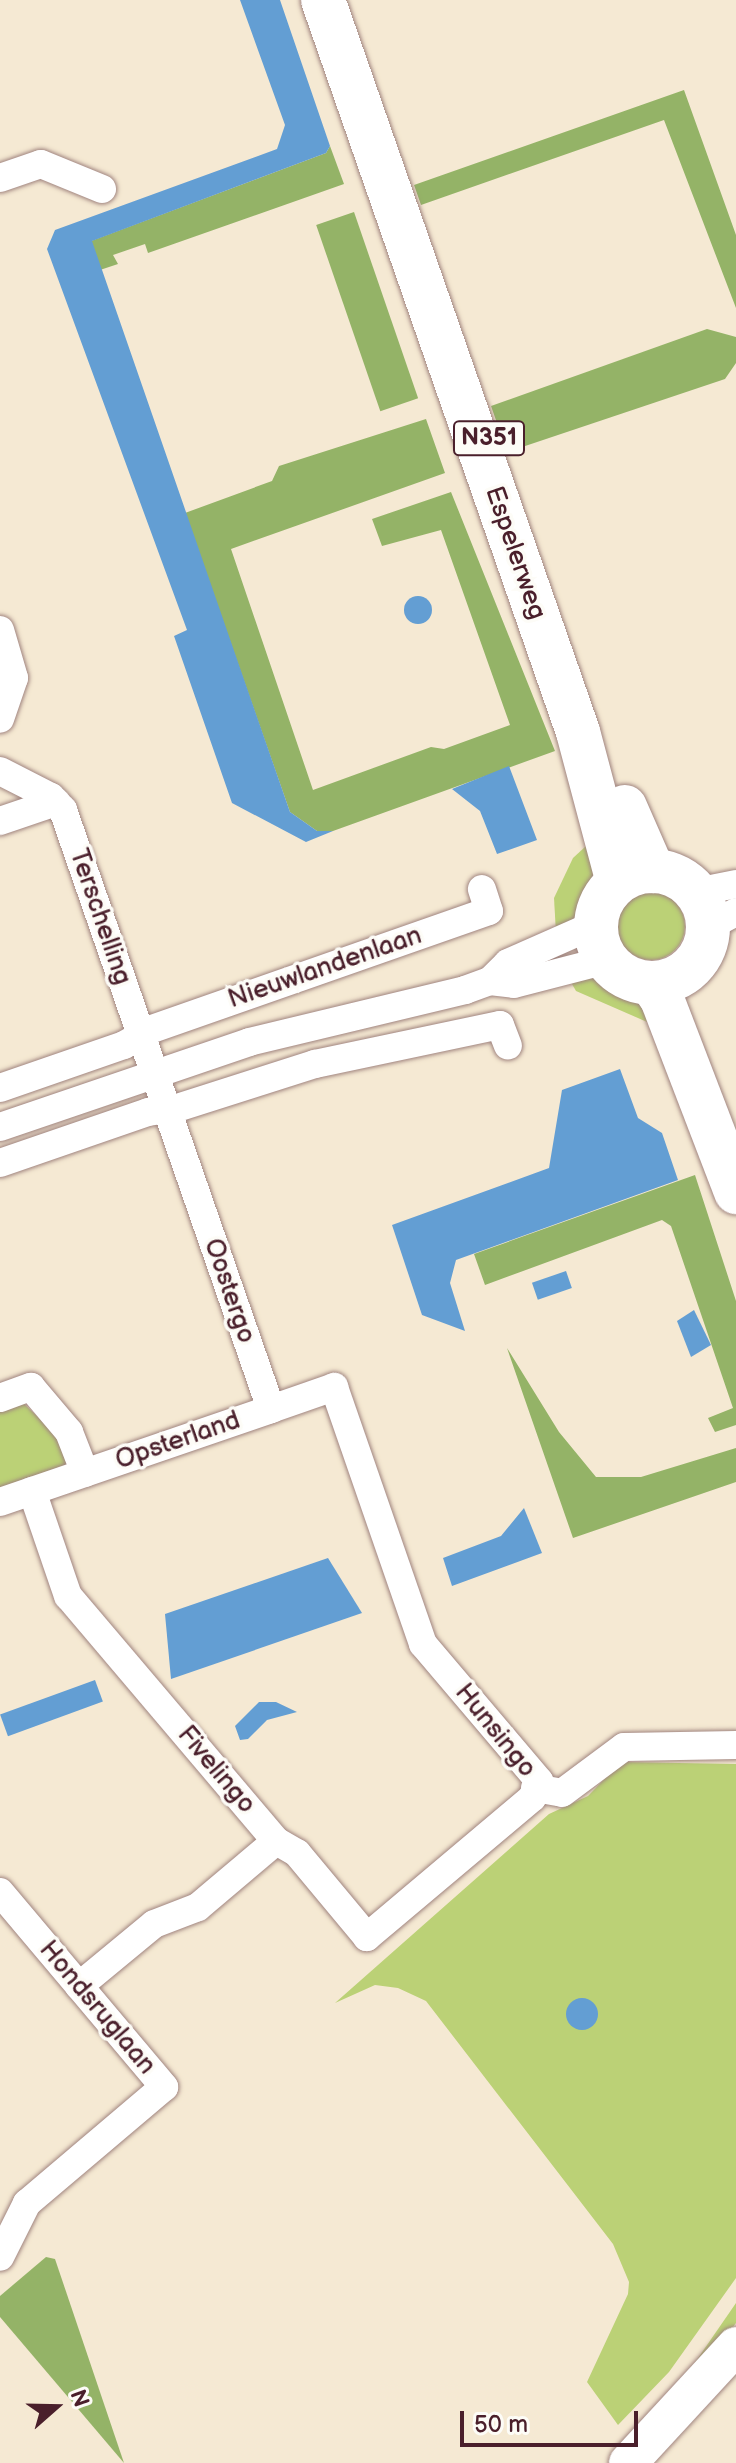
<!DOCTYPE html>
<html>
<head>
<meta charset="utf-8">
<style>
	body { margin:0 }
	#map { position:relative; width:736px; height:2463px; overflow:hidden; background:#f5e9d3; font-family:"Balsamiq Sans",sans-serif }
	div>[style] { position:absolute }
	.green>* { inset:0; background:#bbd176 }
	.round { border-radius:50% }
	.forest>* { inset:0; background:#94b367; transform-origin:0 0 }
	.water>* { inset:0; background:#639ed3; transform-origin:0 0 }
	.roads { filter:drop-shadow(0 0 2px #a0847f) drop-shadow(0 0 2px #a0847f) }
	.minor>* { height:28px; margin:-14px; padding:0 14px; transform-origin:14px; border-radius:14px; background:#fff }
	.secondary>* { height:38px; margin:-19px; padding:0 19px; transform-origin:19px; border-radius:19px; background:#fff }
	.primary>* { height:44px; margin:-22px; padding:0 22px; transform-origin:22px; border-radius:22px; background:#fff }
	.primary>.ring { margin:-22px; padding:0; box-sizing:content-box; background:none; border:44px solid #fff; border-radius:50% }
	span { translate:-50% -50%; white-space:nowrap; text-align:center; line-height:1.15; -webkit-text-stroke:7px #fdfcf7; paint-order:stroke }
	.shield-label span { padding:2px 6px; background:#fdfcf7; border:2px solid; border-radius:6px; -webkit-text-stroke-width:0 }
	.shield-label { font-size:24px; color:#4a1f2b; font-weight:700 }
	.street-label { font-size:26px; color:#4a1f2b }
	.north { position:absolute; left:16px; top:2367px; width:80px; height:80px; -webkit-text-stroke:6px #fdfcf7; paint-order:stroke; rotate:70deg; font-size:22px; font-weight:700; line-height:32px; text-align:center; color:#4a1f2b }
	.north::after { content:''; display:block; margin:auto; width:28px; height:36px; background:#4a1f2b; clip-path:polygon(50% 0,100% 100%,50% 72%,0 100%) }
	.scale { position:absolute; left:460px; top:2411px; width:178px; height:36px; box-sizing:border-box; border:4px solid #4a1f2b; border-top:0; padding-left:10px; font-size:24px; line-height:28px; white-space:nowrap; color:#4a1f2b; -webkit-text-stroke:6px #fdfcf7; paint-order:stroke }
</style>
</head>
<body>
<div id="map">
	<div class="green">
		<i style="clip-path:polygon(586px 846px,597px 875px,589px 906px,556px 933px,554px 898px,573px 858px)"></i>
		<i class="round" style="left:617px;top:892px;width:68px;height:68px"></i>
		<i style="clip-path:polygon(600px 973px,640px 993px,654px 1025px,576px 991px,568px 977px)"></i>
		<i style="clip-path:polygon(22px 1402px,58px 1436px,68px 1460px,64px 1466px,0 1490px,0 1408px)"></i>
		<i style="clip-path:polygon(621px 1762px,736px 1764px,736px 2278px,669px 2372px,618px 2425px,587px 2382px,628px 2294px,629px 2282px,613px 2244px,426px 2001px,398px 1988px,375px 1985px,335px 2003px,549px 1814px,588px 1796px)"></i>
		<i style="clip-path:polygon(736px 2303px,736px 2323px,717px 2347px,636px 2428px,696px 2361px)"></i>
	</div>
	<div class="forest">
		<i style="clip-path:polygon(684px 90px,736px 235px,736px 308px,664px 120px,421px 205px,414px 185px)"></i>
		<i style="clip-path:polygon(330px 146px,344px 184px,148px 253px,145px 244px,113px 255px,118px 264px,100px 270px,91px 241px,326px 153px)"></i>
		<i style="left:354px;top:212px;width:197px;height:40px;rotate:71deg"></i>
		<i style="clip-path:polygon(707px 329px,736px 337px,736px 363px,725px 379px,507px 452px,491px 406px)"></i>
		<i style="clip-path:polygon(426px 419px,445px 473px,231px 549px,313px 790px,431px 747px,444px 749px,510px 725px,441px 530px,382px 546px,372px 519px,451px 492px,555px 751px,333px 831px,317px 831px,290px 812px,185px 513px,272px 481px,279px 466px)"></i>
		<i style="clip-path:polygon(695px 1175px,736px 1301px,736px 1425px,715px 1432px,708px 1418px,733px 1408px,671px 1226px,662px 1220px,485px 1285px,474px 1254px)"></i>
		<i style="clip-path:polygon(507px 1348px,559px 1432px,596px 1477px,641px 1477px,736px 1448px,736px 1482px,573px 1538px)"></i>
		<i style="clip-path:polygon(46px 2257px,55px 2259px,124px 2463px,0 2317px,0 2296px)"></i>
	</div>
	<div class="water">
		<i style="clip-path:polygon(240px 0,280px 0,330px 146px,326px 153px,92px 241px,290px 812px,317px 831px,333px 831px,306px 842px,232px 803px,174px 636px,187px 630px,47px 249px,55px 230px,277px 149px,285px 125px)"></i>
		<i class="round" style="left:404px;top:596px;width:28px;height:28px"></i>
		<i style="clip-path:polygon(509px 766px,537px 840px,497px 854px,480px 811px,452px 789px)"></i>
		<i style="clip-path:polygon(620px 1069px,638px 1118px,662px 1133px,678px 1180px,456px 1260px,450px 1283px,465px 1331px,422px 1315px,392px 1225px,549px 1168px,562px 1090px)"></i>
		<i style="left:566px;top:1271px;width:18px;height:36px;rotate:71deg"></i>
		<i style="clip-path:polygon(694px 1310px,711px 1345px,691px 1357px,677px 1321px)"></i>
		<i style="clip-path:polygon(524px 1508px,542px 1553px,452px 1586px,443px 1558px,501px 1536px)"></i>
		<i style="clip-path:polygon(328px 1558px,362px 1613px,171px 1679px,165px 1614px)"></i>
		<i style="left:95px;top:1680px;width:23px;height:101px;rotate:70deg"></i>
		<i style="clip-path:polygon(259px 1702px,276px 1702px,297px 1712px,267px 1720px,248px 1739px,240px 1740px,235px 1726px)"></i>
		<i class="round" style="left:566px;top:1998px;width:32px;height:32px"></i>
	</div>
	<div class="roads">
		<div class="minor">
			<i style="left:0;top:178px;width:43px;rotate:-18.9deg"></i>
			<i style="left:41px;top:164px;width:66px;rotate:22.3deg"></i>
			<i style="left:0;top:630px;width:50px;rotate:73.7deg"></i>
			<i style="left:14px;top:678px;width:43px;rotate:108.9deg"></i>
			<i style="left:0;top:771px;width:57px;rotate:27deg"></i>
			<i style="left:51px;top:797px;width:18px;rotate:47deg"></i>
			<i style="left:63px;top:810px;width:634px;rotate:70.85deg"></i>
			<i style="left:271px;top:1409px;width:67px;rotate:-19.2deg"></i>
			<i style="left:334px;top:1387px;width:272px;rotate:70.9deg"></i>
			<i style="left:423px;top:1644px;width:180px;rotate:49.7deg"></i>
			<i style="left:539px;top:1781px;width:18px;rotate:112deg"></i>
			<i style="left:532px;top:1798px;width:216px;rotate:139.9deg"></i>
			<i style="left:367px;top:1937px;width:109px;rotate:-129.8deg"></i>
			<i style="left:297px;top:1853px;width:24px;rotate:-150deg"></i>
			<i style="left:276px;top:1841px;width:321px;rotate:-130.3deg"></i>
			<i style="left:68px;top:1596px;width:111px;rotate:-108.9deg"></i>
			<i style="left:0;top:821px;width:59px;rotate:-18.7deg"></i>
			<i style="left:696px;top:892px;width:41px;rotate:-11.3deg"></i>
			<i style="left:708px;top:927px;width:32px;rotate:-28deg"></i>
			<i style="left:490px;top:981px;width:24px;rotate:7deg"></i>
			<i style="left:514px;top:984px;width:96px;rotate:-14.5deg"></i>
			<i style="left:0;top:1088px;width:131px;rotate:-19.1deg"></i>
			<i style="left:124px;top:1045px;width:32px;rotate:-30deg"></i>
			<i style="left:152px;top:1029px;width:357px;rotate:-19.3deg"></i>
			<i style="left:489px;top:911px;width:23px;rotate:-108deg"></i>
			<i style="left:0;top:1127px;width:263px;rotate:-18.8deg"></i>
			<i style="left:249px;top:1042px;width:222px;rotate:-13.5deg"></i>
			<i style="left:465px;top:990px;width:27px;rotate:-20deg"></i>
			<i style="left:490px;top:981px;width:25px;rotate:-45deg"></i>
			<i style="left:508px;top:963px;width:96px;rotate:-23.9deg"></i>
			<i style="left:0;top:1163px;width:157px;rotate:-19deg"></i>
			<i style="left:148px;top:1112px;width:29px;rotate:-8deg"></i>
			<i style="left:177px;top:1108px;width:145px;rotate:-17.7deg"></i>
			<i style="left:315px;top:1064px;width:189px;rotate:-11.9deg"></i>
			<i style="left:500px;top:1025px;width:22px;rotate:69deg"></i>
			<i style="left:0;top:1398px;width:33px;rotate:-20deg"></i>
			<i style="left:31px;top:1387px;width:59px;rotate:49.8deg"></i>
			<i style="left:69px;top:1432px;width:44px;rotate:68.7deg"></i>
			<i style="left:0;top:1502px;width:287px;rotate:-18.9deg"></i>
			<i style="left:535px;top:1788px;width:27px;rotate:10deg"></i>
			<i style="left:562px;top:1793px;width:77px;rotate:-36.6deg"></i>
			<i style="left:624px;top:1747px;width:112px;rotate:-1deg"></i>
			<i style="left:0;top:1892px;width:255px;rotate:49.9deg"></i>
			<i style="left:164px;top:2087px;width:180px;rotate:139.7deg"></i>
			<i style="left:27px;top:2203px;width:60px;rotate:116.6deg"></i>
			<i style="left:79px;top:1986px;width:97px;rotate:-39.6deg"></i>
			<i style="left:154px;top:1924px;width:47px;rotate:-21.1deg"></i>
			<i style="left:198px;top:1907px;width:102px;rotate:-40.2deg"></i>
		</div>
		<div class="secondary">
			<i style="left:628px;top:2463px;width:159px;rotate:-47.3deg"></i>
		</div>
		<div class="primary">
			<i style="left:323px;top:0;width:775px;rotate:70.79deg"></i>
			<i style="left:578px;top:732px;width:155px;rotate:75.1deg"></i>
			<i style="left:625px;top:807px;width:70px;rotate:66.4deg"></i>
			<i class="ring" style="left:596px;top:871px;width:68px;height:68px"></i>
			<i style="left:651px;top:983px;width:19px;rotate:55deg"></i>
			<i style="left:662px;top:999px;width:207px;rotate:69deg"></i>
		</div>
	</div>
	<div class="shield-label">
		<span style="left:489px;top:438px">N351</span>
	</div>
	<div class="street-label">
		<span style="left:515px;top:553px;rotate:71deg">Espelerweg</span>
		<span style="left:100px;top:917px;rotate:71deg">Terschelling</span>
		<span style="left:325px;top:968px;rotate:-19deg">Nieuwlandenlaan</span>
		<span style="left:229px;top:1291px;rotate:71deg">Oostergo</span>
		<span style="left:178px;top:1441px;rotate:-19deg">Opsterland</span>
		<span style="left:495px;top:1731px;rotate:51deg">Hunsingo</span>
		<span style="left:216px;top:1770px;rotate:50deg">Fivelingo</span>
		<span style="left:97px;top:2008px;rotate:50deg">Hondsruglaan</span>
	</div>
	<div class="north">N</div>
	<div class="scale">50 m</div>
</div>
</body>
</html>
